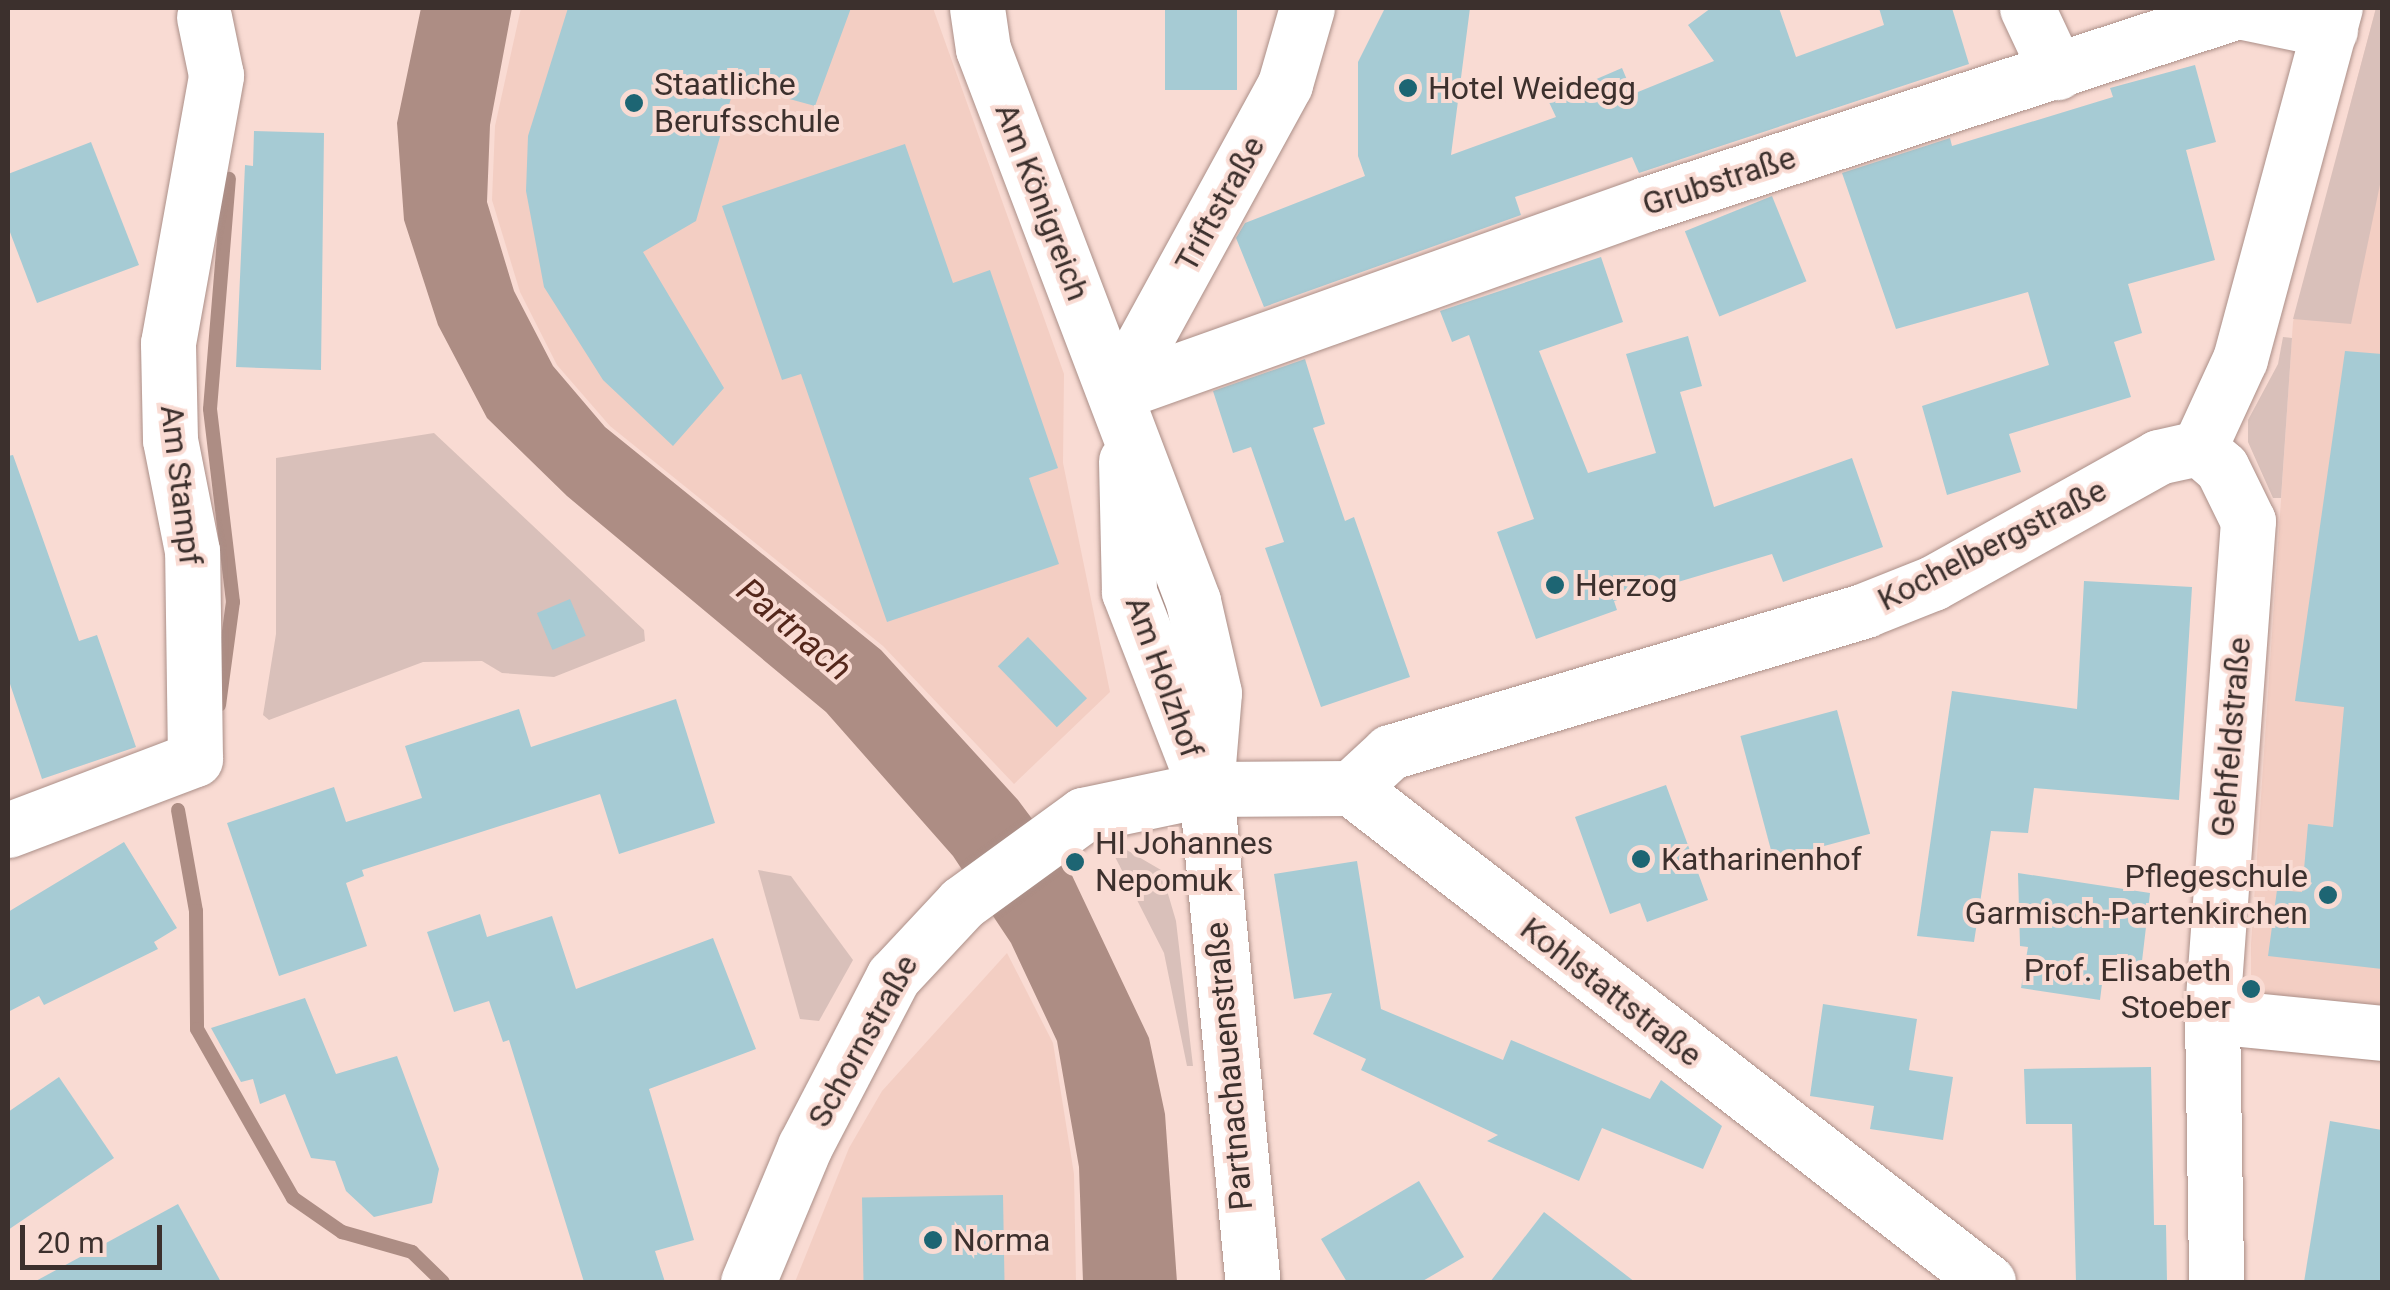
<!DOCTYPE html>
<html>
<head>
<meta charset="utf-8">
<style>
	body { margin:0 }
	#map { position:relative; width:2390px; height:1290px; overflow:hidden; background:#f9dbd3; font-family:Roboto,sans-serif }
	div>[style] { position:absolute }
	.built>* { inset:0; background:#f3cec3 }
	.green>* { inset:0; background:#d9c0ba }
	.water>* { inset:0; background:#ad8d84 }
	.stream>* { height:14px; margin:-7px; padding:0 7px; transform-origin:7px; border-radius:7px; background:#ad8d84 }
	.building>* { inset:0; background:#a6cbd4; transform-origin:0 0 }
	.roads { filter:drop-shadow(0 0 2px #ab8f88) drop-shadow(0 0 2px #ab8f88) }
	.minor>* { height:55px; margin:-27.5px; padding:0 27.5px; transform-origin:27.5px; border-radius:27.5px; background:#fff }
	.dots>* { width:28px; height:28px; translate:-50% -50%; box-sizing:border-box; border:5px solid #f9dbd3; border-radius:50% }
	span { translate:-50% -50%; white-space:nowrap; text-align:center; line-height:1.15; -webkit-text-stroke:8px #f9dbd3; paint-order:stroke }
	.poi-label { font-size:32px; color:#3c302d }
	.left { translate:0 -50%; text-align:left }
	.right { translate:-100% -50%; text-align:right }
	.street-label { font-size:32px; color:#3c302d }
	.water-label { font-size:35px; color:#54271b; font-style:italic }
	.frame { position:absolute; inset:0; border:10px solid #3c302d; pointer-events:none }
	.scale { position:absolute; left:20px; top:1225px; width:142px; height:45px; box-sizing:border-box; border:5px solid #3c302d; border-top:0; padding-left:12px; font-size:30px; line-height:35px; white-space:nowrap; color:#3c302d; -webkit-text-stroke:8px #f9dbd3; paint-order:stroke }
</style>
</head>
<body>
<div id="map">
	<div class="built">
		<i style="clip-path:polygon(521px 8px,933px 8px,1064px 374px,1063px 463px,1110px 692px,1014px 784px,883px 646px,610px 426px,557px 365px,520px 292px,492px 200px,495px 126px)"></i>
		<i style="clip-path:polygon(2376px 8px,2382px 8px,2382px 1062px,2251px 1050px,2251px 945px,2293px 322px)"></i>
		<i style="clip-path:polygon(1007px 953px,1053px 1043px,1074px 1174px,1076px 1282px,795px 1282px,849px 1148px,882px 1091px)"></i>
	</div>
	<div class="green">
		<i style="clip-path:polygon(2376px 8px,2382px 8px,2382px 175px,2351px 324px,2293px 319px)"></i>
		<i style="clip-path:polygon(2283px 337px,2292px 338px,2281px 498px,2273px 498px,2248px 442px,2248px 420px,2278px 364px)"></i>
		<i style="clip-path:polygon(434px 433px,644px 630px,645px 641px,554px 677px,502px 673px,482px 661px,423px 662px,269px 720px,263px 715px,276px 634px,276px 458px)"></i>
		<i style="clip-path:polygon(1125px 849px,1161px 870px,1176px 921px,1193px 1066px,1187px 1066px,1164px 953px,1112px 851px)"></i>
		<i style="clip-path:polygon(758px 870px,791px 876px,853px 960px,819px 1021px,800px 1019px)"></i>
	</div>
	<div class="water">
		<i style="clip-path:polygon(421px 8px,512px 8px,490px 125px,487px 202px,514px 291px,553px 366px,605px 427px,881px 650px,1018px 800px,1068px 867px,1149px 1038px,1165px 1114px,1177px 1282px,1083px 1282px,1079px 1167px,1057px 1041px,1011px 943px,953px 856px,826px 712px,567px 496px,487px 418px,438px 325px,404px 220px,397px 123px)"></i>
	</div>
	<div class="stream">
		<i style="left:219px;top:705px;width:104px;rotate:-82.3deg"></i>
		<i style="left:233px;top:602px;width:194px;rotate:-96.8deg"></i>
		<i style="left:210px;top:409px;width:231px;rotate:-85.3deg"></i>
		<i style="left:178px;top:810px;width:103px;rotate:79.9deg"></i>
		<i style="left:196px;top:911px;width:118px;rotate:89.5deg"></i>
		<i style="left:197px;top:1029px;width:194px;rotate:60.4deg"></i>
		<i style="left:293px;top:1198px;width:60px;rotate:34.8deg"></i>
		<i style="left:342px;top:1232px;width:73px;rotate:15.9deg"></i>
		<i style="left:412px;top:1252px;width:43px;rotate:44.1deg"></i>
	</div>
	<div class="building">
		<i style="clip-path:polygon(568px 8px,851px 8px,815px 106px,735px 84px,696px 221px,643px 252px,724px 388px,673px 446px,603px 380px,544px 287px,526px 191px,528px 136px)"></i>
		<i style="left:1165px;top:8px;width:72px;height:82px"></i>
		<i style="clip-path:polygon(1385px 8px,1470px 8px,1451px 155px,1556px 117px,1548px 100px,1622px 68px,1633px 94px,1714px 61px,1688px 25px,1711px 8px,1779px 8px,1796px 57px,1884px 25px,1879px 8px,1952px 8px,1969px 64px,1639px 173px,1632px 157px,1515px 197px,1521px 215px,1264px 307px,1236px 238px,1245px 223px,1365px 176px,1358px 156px,1358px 62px)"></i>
		<i style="clip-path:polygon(2195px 65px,2216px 142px,2186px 150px,2215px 260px,2128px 284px,2142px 333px,2114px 342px,2131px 397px,2009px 434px,2021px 472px,1947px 495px,1922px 406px,2049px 365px,2028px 292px,1896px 329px,1842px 173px,1950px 138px,1952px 146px,2113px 97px,2110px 88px)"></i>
		<i style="clip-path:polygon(254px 131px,324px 133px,321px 370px,236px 367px,245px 165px,253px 166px)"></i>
		<i style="clip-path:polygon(91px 142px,139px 265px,37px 303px,8px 227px,8px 174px)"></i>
		<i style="clip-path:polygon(905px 144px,953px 283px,990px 270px,1058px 468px,1029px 478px,1059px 564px,887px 622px,801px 374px,782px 380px,722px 206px)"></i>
		<i style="left:1772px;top:196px;width:92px;height:94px;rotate:68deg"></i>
		<i style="clip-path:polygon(1601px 257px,1623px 322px,1539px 351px,1588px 473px,1656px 453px,1626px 354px,1688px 336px,1702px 386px,1680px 392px,1714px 507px,1852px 458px,1883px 547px,1783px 582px,1772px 554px,1614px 601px,1617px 610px,1536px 639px,1497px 532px,1534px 519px,1469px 335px,1452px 342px,1440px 311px)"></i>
		<i style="clip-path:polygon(2345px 351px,2382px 354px,2382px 969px,2268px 956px,2277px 890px,2302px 892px,2308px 824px,2333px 827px,2344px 707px,2295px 701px)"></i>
		<i style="clip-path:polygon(1305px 359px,1325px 424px,1313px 428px,1345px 521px,1354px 517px,1410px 677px,1321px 707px,1265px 548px,1284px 542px,1251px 447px,1233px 453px,1213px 391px)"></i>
		<i style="clip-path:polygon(13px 455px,79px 641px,97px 635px,136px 747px,42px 779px,8px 678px,8px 456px)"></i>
		<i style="clip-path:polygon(2084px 581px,2192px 587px,2179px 800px,2034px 788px,2028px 833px,1991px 831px,1974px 942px,1917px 936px,1952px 691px,2077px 709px)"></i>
		<i style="left:570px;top:599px;width:40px;height:36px;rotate:67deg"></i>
		<i style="left:1028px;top:637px;width:85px;height:42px;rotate:46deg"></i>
		<i style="clip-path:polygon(676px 699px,715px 823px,619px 854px,600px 794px,362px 870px,364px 876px,346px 883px,367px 946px,279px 976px,227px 823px,334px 787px,346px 822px,422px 798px,405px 746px,519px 709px,531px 747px)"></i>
		<i style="left:1837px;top:710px;width:128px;height:100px;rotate:75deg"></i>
		<i style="clip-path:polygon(1666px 785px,1708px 900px,1647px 922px,1640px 903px,1610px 914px,1575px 817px)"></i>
		<i style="clip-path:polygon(124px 842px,177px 928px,154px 942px,158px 949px,44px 1005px,39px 996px,8px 1012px,8px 912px)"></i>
		<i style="clip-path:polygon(1357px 861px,1381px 1009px,1503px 1060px,1511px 1040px,1650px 1099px,1661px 1080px,1722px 1126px,1703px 1169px,1602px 1128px,1579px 1181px,1487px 1141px,1498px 1135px,1361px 1070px,1366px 1059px,1313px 1034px,1332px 993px,1294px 999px,1274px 874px)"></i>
		<i style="clip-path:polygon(2018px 873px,2150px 893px,2140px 978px,2103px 976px,2100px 1000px,2021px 988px,2028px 947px,2020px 946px)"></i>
		<i style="clip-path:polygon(480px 914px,487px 937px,552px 916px,576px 989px,713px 938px,756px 1049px,649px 1089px,694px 1240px,655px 1251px,665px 1282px,584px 1282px,509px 1040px,503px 1042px,489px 1001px,454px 1012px,427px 932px)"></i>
		<i style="clip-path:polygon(305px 998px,336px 1074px,397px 1056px,439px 1169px,432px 1203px,374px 1217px,346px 1191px,335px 1161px,311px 1158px,285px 1094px,260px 1104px,253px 1079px,241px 1082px,211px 1028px)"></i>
		<i style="clip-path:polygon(1823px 1004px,1917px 1019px,1909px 1070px,1953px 1077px,1943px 1140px,1870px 1129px,1874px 1106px,1810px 1096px)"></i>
		<i style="clip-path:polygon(2151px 1067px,2154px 1225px,2166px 1225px,2167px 1282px,2076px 1282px,2072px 1124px,2026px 1124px,2024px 1069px)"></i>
		<i style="clip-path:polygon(59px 1077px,114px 1158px,8px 1230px,8px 1112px)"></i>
		<i style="clip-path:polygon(2330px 1121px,2382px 1130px,2382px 1282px,2304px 1282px)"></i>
		<i style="clip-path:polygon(1419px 1181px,1464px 1257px,1421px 1282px,1347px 1282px,1321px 1239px)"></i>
		<i style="left:1003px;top:1195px;width:87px;height:141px;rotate:89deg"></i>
		<i style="clip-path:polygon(178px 1204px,221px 1282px,34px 1282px)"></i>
		<i style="clip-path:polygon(1544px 1212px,1635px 1282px,1490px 1282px)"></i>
	</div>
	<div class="roads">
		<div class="minor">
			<i style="left:977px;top:8px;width:41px;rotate:81.7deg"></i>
			<i style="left:983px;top:49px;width:591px;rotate:69.17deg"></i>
			<i style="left:1193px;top:601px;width:94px;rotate:77.1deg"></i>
			<i style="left:1214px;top:693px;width:96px;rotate:94.8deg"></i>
			<i style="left:1206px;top:789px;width:495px;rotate:84.6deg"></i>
			<i style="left:2027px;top:8px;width:71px;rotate:64.9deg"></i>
			<i style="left:1116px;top:393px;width:563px;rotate:-19.63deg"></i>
			<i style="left:1646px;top:204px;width:623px;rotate:-18.06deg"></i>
			<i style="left:2238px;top:11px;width:94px;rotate:11.7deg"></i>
			<i style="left:1116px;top:393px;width:352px;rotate:-61.3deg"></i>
			<i style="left:1285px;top:84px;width:79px;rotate:-73.9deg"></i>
			<i style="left:2199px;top:448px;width:30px;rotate:41deg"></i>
			<i style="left:2222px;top:468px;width:59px;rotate:63.9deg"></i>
			<i style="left:2248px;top:521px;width:496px;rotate:94.2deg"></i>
			<i style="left:2212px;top:1016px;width:266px;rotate:89.1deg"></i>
			<i style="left:2199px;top:448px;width:98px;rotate:-65.3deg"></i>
			<i style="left:2240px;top:359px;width:364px;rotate:-74.9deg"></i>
			<i style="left:1126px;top:461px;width:131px;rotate:88.7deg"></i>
			<i style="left:1129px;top:592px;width:204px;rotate:68.7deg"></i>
			<i style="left:1351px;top:788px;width:53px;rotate:-42.7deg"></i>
			<i style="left:1390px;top:752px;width:496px;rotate:-16.6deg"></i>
			<i style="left:1865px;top:610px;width:73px;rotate:-21.7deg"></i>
			<i style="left:1933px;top:583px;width:258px;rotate:-29.2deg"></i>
			<i style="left:2158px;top:457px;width:42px;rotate:-12.4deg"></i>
			<i style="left:8px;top:830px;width:200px;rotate:-20.8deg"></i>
			<i style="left:195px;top:759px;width:208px;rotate:-90.8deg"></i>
			<i style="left:192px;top:551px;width:113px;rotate:-101.2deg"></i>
			<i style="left:170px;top:440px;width:97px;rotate:-91.2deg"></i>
			<i style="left:168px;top:343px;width:272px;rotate:-79.8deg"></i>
			<i style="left:216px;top:75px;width:59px;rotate:-101.7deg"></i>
			<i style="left:2212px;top:1016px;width:171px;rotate:5.7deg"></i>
			<i style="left:748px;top:1282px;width:147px;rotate:-67.3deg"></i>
			<i style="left:805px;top:1146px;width:191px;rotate:-62.5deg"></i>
			<i style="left:893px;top:977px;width:101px;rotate:-47deg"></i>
			<i style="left:962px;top:903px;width:150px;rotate:-36deg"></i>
			<i style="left:1083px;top:815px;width:126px;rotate:-11.9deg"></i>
			<i style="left:1206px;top:789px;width:145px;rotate:-0.4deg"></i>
			<i style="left:1351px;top:788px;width:806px;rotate:37.79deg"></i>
		</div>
	</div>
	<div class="dots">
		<i style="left:1408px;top:88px;background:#1d6573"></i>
		<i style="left:634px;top:103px;background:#1d6573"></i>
		<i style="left:1555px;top:585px;background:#1d6573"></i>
		<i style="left:1641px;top:859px;background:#1d6573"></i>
		<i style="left:1075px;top:862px;background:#1d6573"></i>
		<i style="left:2328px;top:895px;background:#1d6573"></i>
		<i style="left:2251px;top:989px;background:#1d6573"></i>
		<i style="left:933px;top:1240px;background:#1d6573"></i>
	</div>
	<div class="poi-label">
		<span class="left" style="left:654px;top:103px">Staatliche<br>Berufsschule</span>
		<span class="left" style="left:1428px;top:88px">Hotel Weidegg</span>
		<span class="left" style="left:1575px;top:585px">Herzog</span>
		<span class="left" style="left:1095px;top:862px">Hl Johannes<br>Nepomuk</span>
		<span class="left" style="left:1661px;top:859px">Katharinenhof</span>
		<span class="right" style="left:2308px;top:895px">Pflegeschule<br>Garmisch-Partenkirchen</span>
		<span class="right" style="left:2231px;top:989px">Prof. Elisabeth<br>Stoeber</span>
		<span class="left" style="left:953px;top:1240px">Norma</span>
	</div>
	<div class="street-label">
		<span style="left:1719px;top:181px;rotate:-18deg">Grubstraße</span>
		<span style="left:1042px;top:202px;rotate:69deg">Am Königreich</span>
		<span style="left:1220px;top:204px;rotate:-61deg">Triftstraße</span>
		<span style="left:181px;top:485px;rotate:83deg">Am Stampf</span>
		<span style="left:1992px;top:545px;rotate:-27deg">Kochelbergstraße</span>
		<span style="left:1164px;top:677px;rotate:70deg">Am Holzhof</span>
		<span style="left:2231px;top:737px;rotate:-85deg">Gehfeldstraße</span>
		<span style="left:1611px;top:992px;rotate:38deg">Kohlstattstraße</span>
		<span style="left:863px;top:1041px;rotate:-61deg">Schornstraße</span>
		<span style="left:1229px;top:1066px;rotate:-95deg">Partnachauenstraße</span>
	</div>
	<div class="water-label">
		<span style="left:794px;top:630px;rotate:40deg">Partnach</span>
	</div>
	<div class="frame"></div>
	<div class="scale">20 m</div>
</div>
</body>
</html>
